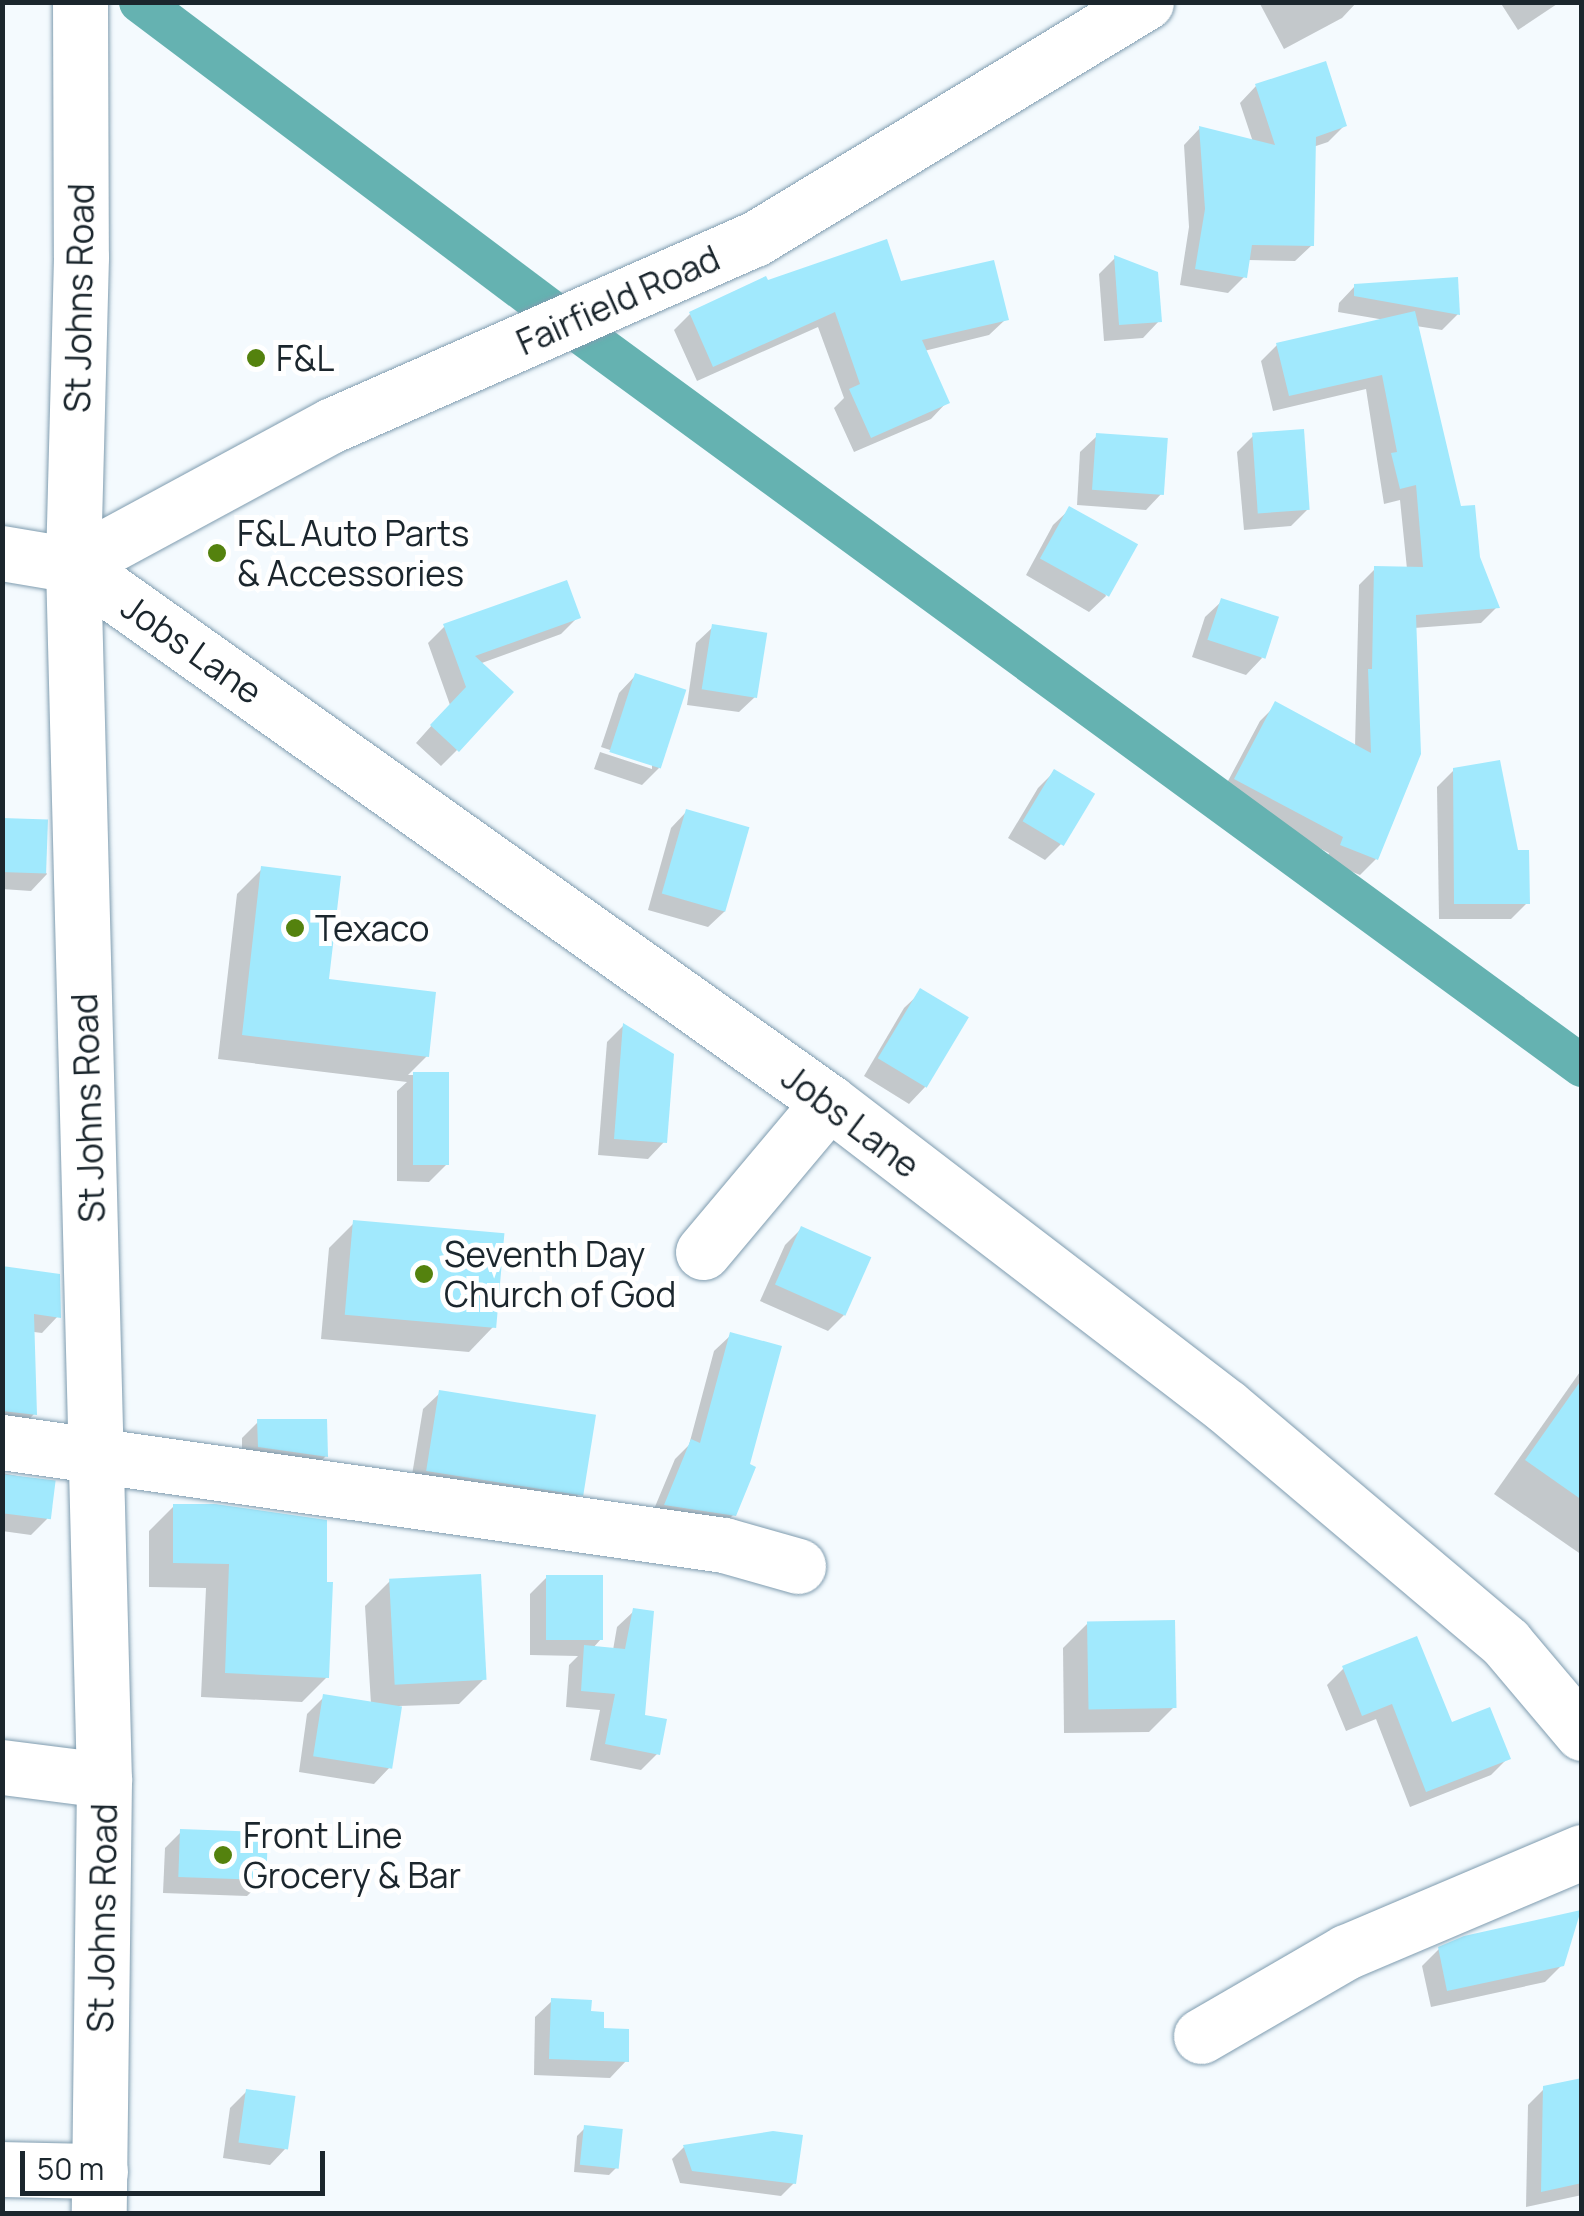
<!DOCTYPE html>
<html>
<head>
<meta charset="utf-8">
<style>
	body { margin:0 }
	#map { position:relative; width:1584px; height:2216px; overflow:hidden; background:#f4fafe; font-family:Manrope,sans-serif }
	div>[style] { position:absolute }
	.shadow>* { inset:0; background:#0003 }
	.canal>* { height:42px; margin:-21px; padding:0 21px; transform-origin:21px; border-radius:21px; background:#65b2b1 }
	.building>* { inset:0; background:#a1e9fd; transform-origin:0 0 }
	.roads { filter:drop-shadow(0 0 2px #7f9caf) drop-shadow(0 0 2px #7f9caf) }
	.minor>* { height:55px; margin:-27.5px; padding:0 27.5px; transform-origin:27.5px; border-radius:27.5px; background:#fff }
	.major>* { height:55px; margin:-27.5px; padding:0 27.5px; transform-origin:27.5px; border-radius:27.5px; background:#fff }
	.dots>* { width:28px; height:28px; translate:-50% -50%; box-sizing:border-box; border:5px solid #fff; border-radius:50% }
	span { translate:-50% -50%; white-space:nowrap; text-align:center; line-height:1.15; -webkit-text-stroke:10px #fff; paint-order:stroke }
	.street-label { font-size:35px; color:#1b262d }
	.poi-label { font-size:35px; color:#1b262d }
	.left { translate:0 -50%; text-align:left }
	.frame { position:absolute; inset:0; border:5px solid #1b262d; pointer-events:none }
	.scale { position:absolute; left:20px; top:2151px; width:305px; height:45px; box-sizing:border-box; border:5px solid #1b262d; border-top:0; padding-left:12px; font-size:30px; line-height:35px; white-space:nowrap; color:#1b262d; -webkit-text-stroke:8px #fff; paint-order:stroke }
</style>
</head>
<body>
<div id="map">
	<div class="shadow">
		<i style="clip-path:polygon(1259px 2px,1357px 2px,1342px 18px,1284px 49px)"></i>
		<i style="clip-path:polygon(1500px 2px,1560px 2px,1518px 30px)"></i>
		<i style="clip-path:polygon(1256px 86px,1344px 126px,1328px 142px,1313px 147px,1312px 245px,1295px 261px,1247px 260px,1244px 277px,1228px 293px,1180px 285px,1189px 227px,1184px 145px,1200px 128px,1253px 142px,1240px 103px)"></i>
		<i style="clip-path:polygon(1115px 258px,1159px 321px,1143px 338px,1104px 341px,1099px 274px)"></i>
		<i style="clip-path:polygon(766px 283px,1006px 319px,989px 335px,924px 351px,947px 402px,931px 419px,854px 452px,834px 408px,844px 398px,818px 327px,697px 381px,674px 330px,690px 314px)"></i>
		<i style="clip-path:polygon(1355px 286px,1458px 314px,1442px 330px,1416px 326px,1459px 509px,1497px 607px,1481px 623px,1414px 628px,1376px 859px,1360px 875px,1326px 861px,1329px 853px,1220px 796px,1260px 721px,1276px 705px,1355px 747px,1359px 585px,1375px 569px,1407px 569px,1400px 500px,1384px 504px,1366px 389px,1273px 411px,1261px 361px,1277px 345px,1385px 320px,1338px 312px,1339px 303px)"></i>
		<i style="clip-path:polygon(1097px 436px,1162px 493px,1146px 510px,1077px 505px,1080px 452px)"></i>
		<i style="clip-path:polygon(1253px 436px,1308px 509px,1291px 526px,1244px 530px,1237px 452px)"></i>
		<i style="clip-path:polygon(1070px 509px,1106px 596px,1089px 612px,1026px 575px,1053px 525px)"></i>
		<i style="clip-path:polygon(1222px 601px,1262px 658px,1246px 675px,1192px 657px,1205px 617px)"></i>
		<i style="clip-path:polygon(578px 617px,561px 634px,479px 664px,457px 750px,441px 766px,416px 743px,450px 705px,428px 643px,444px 627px)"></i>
		<i style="clip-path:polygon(713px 627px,756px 696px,739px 712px,687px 705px,696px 643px)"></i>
		<i style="clip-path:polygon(635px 676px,659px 768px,642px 785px,594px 769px,600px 752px,652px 769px,652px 764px,601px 747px,619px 693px)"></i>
		<i style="clip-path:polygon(1454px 770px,1527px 903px,1511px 919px,1439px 919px,1437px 787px)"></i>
		<i style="clip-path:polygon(1054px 772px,1061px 844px,1045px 860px,1008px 838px,1038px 788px)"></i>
		<i style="clip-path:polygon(687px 811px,725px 911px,708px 927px,648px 910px,671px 828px)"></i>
		<i style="clip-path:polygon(2px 820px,47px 874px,31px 891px,2px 889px)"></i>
		<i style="clip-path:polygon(262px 869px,327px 981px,427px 1056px,408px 1075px,446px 1075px,446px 1165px,429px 1182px,397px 1181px,397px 1091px,407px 1082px,218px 1059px,237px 894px)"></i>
		<i style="clip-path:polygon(921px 992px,925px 1087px,909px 1104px,864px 1076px,904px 1008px)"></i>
		<i style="clip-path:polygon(623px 1026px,664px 1142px,648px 1159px,598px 1155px,607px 1042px)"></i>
		<i style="clip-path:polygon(354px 1223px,493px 1327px,469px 1352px,321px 1339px,329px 1248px)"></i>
		<i style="clip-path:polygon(802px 1228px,844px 1315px,828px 1331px,760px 1301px,785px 1245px)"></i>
		<i style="clip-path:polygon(2px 1268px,58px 1316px,42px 1333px,2px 1328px)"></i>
		<i style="clip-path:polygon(731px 1335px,734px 1514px,717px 1531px,649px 1521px,675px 1459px,689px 1445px,714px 1351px)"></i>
		<i style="clip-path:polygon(2px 1367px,34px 1414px,18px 1431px,2px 1429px)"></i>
		<i style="clip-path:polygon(1582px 1369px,1582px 1555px,1494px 1494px)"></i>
		<i style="clip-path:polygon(440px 1393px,581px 1492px,564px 1509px,410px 1487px,423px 1409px)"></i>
		<i style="clip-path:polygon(258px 1422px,326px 1456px,310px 1472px,242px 1463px,242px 1438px)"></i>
		<i style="clip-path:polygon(2px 1473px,53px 1483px,47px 1519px,31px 1535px,2px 1531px)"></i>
		<i style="clip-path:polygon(174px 1506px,325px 1584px,327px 1677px,302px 1702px,201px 1697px,206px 1588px,149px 1587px,149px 1531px)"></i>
		<i style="clip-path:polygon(547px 1577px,601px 1639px,592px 1649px,613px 1650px,617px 1627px,634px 1611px,643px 1717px,658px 1753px,641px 1770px,590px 1760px,600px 1710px,566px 1707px,569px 1665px,578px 1656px,530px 1655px,530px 1594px)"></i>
		<i style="clip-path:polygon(390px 1581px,484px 1679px,459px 1704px,399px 1706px,390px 1767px,374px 1784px,299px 1772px,307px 1714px,324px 1697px,371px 1704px,365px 1606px)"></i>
		<i style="clip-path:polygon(1088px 1623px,1174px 1707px,1149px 1732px,1064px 1733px,1063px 1648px)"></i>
		<i style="clip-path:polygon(1344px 1668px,1508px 1758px,1491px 1775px,1410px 1807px,1376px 1719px,1346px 1731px,1327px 1685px)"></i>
		<i style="clip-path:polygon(182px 1831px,264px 1880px,247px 1896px,163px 1893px,165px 1848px)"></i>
		<i style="clip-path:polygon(1439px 1949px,1562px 1965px,1545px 1982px,1431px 2007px,1422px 1966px)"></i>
		<i style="clip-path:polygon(552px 2001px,589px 2014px,626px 2061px,610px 2078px,534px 2075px,535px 2017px)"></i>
		<i style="clip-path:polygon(1582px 2080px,1582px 2195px,1526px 2207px,1528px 2105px,1545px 2088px)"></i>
		<i style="clip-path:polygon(247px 2091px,286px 2148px,270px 2165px,223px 2158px,230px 2108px)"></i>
		<i style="clip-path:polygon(585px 2128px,617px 2167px,609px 2175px,574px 2172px,577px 2136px)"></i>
		<i style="clip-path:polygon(684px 2147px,794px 2183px,781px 2196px,680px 2183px,672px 2159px)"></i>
	</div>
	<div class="canal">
		<i style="left:140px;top:2px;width:534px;rotate:36.93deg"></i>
		<i style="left:567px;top:323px;width:1258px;rotate:36.2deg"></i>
	</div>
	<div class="building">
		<i style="clip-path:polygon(1326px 61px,1347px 126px,1316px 137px,1314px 246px,1252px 245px,1247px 278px,1195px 269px,1205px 209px,1199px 126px,1275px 145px,1255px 84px)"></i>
		<i style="clip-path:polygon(887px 239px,901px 281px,994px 260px,1009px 320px,922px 340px,950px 403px,871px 438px,849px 389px,860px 384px,835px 312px,713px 367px,689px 312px,766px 276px,768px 280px)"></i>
		<i style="clip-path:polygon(1114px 255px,1158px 272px,1162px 322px,1119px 325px)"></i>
		<i style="clip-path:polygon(1458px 277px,1460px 315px,1354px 296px,1354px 284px)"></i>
		<i style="clip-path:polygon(1415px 311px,1461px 506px,1475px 505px,1480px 557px,1500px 608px,1416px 615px,1421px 754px,1378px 860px,1340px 845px,1343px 837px,1234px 779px,1275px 701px,1371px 753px,1368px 669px,1372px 669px,1374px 566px,1423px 567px,1416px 485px,1400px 489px,1391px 453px,1397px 452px,1382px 375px,1289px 396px,1276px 343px)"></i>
		<i style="left:1304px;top:429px;width:81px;height:52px;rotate:86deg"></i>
		<i style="left:1096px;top:433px;width:72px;height:57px;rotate:4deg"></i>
		<i style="left:1069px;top:506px;width:79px;height:60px;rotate:29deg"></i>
		<i style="clip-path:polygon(567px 580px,581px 618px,475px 656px,514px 692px,459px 752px,430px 725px,466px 687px,443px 624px)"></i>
		<i style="left:1221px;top:598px;width:61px;height:44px;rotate:18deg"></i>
		<i style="left:712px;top:624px;width:56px;height:66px;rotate:9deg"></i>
		<i style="left:635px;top:673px;width:54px;height:83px;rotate:18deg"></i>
		<i style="clip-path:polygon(1500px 760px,1518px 850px,1529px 850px,1530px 904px,1454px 904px,1453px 768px)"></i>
		<i style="left:1054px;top:769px;width:48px;height:61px;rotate:31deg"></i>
		<i style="left:686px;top:809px;width:66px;height:88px;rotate:16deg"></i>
		<i style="left:2px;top:818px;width:46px;height:54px;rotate:2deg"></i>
		<i style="clip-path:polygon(261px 866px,341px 876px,329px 979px,436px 992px,429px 1057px,242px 1035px)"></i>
		<i style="left:920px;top:988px;width:57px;height:82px;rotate:31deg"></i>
		<i style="clip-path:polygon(623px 1023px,674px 1054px,667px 1143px,614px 1139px)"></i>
		<i style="left:413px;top:1072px;width:36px;height:93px"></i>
		<i style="left:353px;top:1220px;width:152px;height:95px;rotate:5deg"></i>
		<i style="left:801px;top:1226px;width:77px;height:64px;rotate:24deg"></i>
		<i style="clip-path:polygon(2px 1266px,60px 1274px,61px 1318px,34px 1314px,37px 1415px,2px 1411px)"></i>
		<i style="clip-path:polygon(730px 1332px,782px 1346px,750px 1464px,756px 1467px,736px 1516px,664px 1505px,691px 1439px,700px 1443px)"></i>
		<i style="clip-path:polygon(1582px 1379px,1582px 1500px,1525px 1460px)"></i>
		<i style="left:439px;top:1390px;width:159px;height:82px;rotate:9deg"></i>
		<i style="clip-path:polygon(257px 1419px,327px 1419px,328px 1457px,258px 1447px)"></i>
		<i style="left:2px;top:1474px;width:54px;height:39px;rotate:7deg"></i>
		<i style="clip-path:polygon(173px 1504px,215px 1504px,327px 1520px,327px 1582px,333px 1582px,329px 1678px,225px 1673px,229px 1564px,173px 1563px)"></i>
		<i style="left:481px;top:1574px;width:106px;height:92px;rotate:87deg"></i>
		<i style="left:546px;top:1575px;width:57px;height:65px"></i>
		<i style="clip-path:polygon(633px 1608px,654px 1611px,645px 1715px,667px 1719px,660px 1755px,605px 1744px,615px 1694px,581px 1691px,584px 1645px,625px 1649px)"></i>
		<i style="left:1175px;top:1620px;width:88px;height:88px;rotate:89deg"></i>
		<i style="clip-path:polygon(1417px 1636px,1452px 1722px,1490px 1707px,1511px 1759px,1426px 1792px,1392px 1704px,1362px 1716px,1342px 1666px)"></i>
		<i style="left:323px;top:1694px;width:80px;height:63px;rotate:9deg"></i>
		<i style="left:180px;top:1829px;width:88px;height:48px;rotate:2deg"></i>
		<i style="clip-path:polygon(1581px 1910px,1564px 1966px,1447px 1991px,1438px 1947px,1464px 1936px)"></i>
		<i style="clip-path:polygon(551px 1998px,592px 2000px,591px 2011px,604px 2012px,604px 2028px,629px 2029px,629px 2062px,549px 2059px)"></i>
		<i style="clip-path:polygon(1582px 2078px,1582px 2183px,1541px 2192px,1543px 2086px)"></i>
		<i style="left:246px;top:2089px;width:50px;height:54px;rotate:8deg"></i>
		<i style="left:584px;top:2125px;width:39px;height:40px;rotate:6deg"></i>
		<i style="clip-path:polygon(773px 2131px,803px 2135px,796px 2184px,692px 2171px,683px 2145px)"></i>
	</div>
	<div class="roads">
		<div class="minor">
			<i style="left:1146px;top:2px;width:458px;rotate:148.8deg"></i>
			<i style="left:754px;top:239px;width:461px;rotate:156.2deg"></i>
			<i style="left:332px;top:425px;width:294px;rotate:151.6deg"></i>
			<i style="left:73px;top:565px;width:927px;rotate:35.39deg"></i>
			<i style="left:829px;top:1102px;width:501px;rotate:37.46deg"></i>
			<i style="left:1227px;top:1407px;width:365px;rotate:40.2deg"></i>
			<i style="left:1506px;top:1643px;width:118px;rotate:49.8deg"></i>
			<i style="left:703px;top:1252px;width:196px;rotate:-50deg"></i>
			<i style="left:2px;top:1442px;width:729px;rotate:8.12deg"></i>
			<i style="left:724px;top:1545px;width:77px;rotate:15.8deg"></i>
			<i style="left:2px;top:1767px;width:103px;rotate:7.3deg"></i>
			<i style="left:1201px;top:2036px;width:168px;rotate:-30.1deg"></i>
			<i style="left:1346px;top:1952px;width:256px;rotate:-23deg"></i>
			<i style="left:2px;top:2169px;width:98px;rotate:1.2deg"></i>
		</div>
		<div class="major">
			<i style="left:80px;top:2px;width:255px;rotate:89.8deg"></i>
			<i style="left:81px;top:257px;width:308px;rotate:91.5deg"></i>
			<i style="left:73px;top:565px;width:1215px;rotate:88.54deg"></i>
			<i style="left:104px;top:1780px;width:434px;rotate:90.7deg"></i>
			<i style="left:2px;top:553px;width:72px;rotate:9.6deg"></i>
		</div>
	</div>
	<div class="dots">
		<i style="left:256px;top:358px;background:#54820e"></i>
		<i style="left:217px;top:553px;background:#54820e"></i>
		<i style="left:295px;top:928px;background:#54820e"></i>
		<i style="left:424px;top:1274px;background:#54820e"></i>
		<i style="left:223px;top:1855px;background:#54820e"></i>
	</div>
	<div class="street-label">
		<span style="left:79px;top:298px;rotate:-89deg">St Johns Road</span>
		<span style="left:618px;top:300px;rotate:-24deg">Fairfield Road</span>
		<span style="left:192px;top:649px;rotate:35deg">Jobs Lane</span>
		<span style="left:88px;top:1108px;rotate:-92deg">St Johns Road</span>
		<span style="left:851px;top:1121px;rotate:37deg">Jobs Lane</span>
		<span style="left:102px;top:1918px;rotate:-89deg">St Johns Road</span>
	</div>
	<div class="poi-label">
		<span class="left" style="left:276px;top:358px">F&amp;L</span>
		<span class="left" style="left:237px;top:553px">F&amp;L Auto Parts<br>&amp; Accessories</span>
		<span class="left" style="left:315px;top:928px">Texaco</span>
		<span class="left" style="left:444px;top:1274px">Seventh Day<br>Church of God</span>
		<span class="left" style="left:243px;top:1855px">Front Line<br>Grocery &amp; Bar</span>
	</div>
	<div class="frame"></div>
	<div class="scale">50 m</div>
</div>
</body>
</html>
